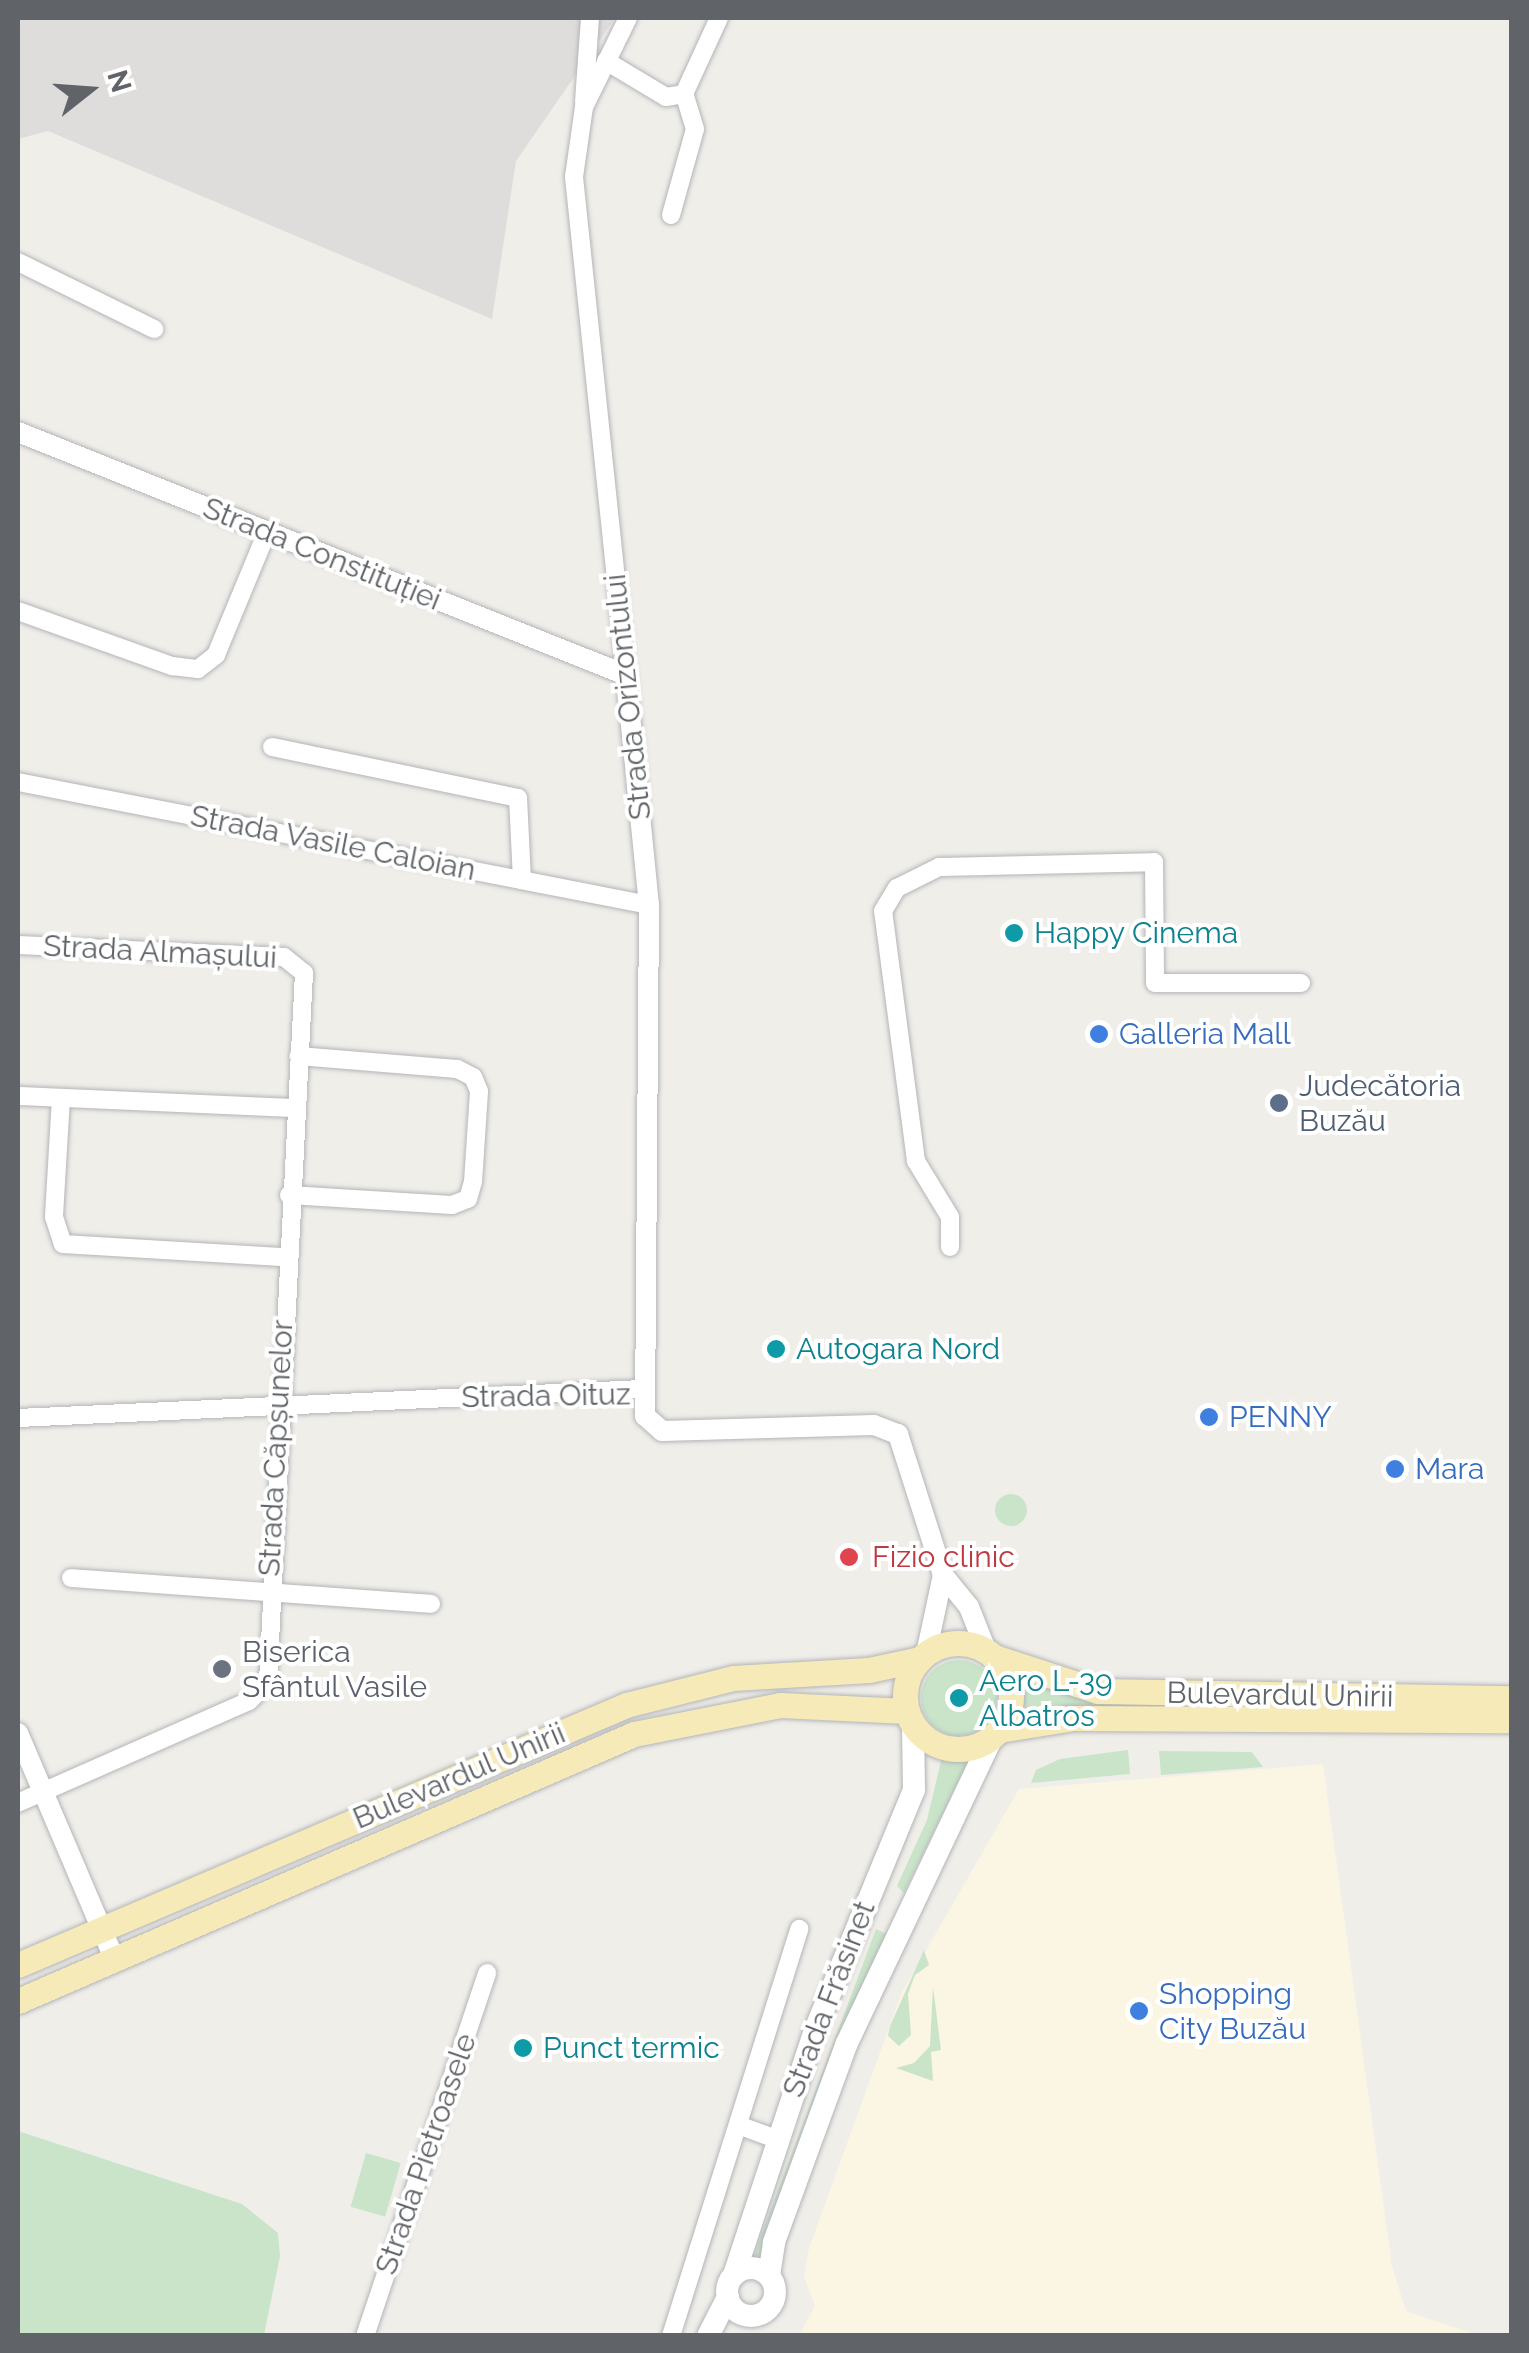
<!DOCTYPE html>
<html>
<head>
<meta charset="utf-8">
<style>
	body { margin:0 }
	#map { position:relative; width:1529px; height:2353px; overflow:hidden; background:#f0eee9; font-family:Raleway,sans-serif }
	div>[style] { position:absolute }
	.commercial>* { inset:0; background:#fbf5e3 }
	.industrial>* { inset:0; background:#dfdddb }
	.green>* { inset:0; background:#c9e4c9; transform-origin:0 0 }
	.round { border-radius:50% }
	.roads { filter:drop-shadow(0 0 2px #b3b5b9) drop-shadow(0 0 2px #b3b5b9) }
	.minor>* { height:18px; margin:-9px; padding:0 9px; transform-origin:9px; border-radius:9px; background:#fff }
	.tertiary>* { height:20px; margin:-10px; padding:0 10px; transform-origin:10px; border-radius:10px; background:#fff }
	.secondary>* { height:22px; margin:-11px; padding:0 11px; transform-origin:11px; border-radius:11px; background:#fff }
	.secondary>.ring { margin:-11px; padding:0; box-sizing:content-box; background:none; border:22px solid #fff; border-radius:50% }
	.primary>* { height:25px; margin:-12.5px; padding:0 12.5px; transform-origin:12.5px; border-radius:12.5px; background:#f6ebb8 }
	.primary>.ring { margin:-12.5px; padding:0; box-sizing:content-box; background:none; border:25px solid #f6ebb8; border-radius:50% }
	.dots>* { width:28px; height:28px; translate:-50% -50%; box-sizing:border-box; border:5px solid #fff; border-radius:50% }
	span { translate:-50% -50%; white-space:nowrap; text-align:center; line-height:1.15; -webkit-text-stroke:8px #fff; paint-order:stroke }
	.street-label { font-size:30px; color:#606367 }
	.culture-label { font-size:30px; color:#0d838f }
	.left { translate:0 -50%; text-align:left }
	.shop-label { font-size:30px; color:#366cbe }
	.service-label { font-size:30px; color:#4e5e75 }
	.health-label { font-size:30px; color:#be3a42 }
	.worship-label { font-size:30px; color:#5b616d }
	.frame { position:absolute; inset:0; border:20px solid #606367; pointer-events:none }
	.north { position:absolute; left:40px; top:40px; width:100px; height:100px; -webkit-text-stroke:8px #fff; paint-order:stroke; rotate:73deg; font-size:28px; font-weight:700; line-height:40px; text-align:center; color:#606367 }
	.north::after { content:''; display:block; margin:auto; width:35px; height:45px; background:#606367; clip-path:polygon(50% 0,100% 100%,50% 72%,0 100%) }
</style>
</head>
<body>
<div id="map">
	<div class="commercial">
		<i style="clip-path:polygon(1323px 1764px,1392px 2266px,1406px 2311px,1478px 2335px,799px 2336px,815px 2306px,804px 2277px,809px 2248px,902px 1992px,1019px 1789px)"></i>
	</div>
	<div class="industrial">
		<i style="clip-path:polygon(18px 18px,615px 18px,516px 161px,492px 319px,48px 131px,18px 139px)"></i>
	</div>
	<div class="green">
		<i class="round" style="left:995px;top:1494px;width:32px;height:32px"></i>
		<i class="round" style="left:921px;top:1660px;width:76px;height:76px"></i>
		<i style="clip-path:polygon(1022px 1681px,1120px 1702px,1220px 1708px,1021px 1713px)"></i>
		<i style="clip-path:polygon(1128px 1750px,1130px 1774px,1031px 1783px,1036px 1770px,1060px 1759px)"></i>
		<i style="clip-path:polygon(1159px 1751px,1252px 1752px,1263px 1767px,1161px 1775px)"></i>
		<i style="clip-path:polygon(942px 1757px,968px 1762px,904px 1893px,897px 1886px,927px 1820px)"></i>
		<i style="clip-path:polygon(876px 1929px,886px 1934px,762px 2259px,752px 2260px)"></i>
		<i style="clip-path:polygon(924px 1950px,929px 1965px,915px 1975px,908px 1994px,911px 2035px,899px 2046px,888px 2036px,890px 2026px)"></i>
		<i style="clip-path:polygon(933px 1987px,941px 2050px,931px 2052px,933px 2081px,896px 2068px,914px 2063px,930px 2046px)"></i>
		<i style="clip-path:polygon(18px 2131px,242px 2204px,278px 2233px,280px 2256px,264px 2335px,18px 2335px)"></i>
		<i style="left:366px;top:2153px;width:36px;height:56px;rotate:16deg"></i>
	</div>
	<div class="roads">
		<div class="minor">
			<i style="left:606px;top:61px;width:70px;rotate:31deg"></i>
			<i style="left:666px;top:97px;width:18px;rotate:-9deg"></i>
			<i style="left:584px;top:102px;width:84px;rotate:-85.9deg"></i>
			<i style="left:671px;top:215px;width:89px;rotate:-74.4deg"></i>
			<i style="left:695px;top:129px;width:37px;rotate:-107deg"></i>
			<i style="left:684px;top:94px;width:84px;rotate:-65.3deg"></i>
			<i style="left:18px;top:262px;width:152px;rotate:26.2deg"></i>
			<i style="left:18px;top:611px;width:164px;rotate:19.7deg"></i>
			<i style="left:172px;top:666px;width:26px;rotate:7deg"></i>
			<i style="left:198px;top:669px;width:23px;rotate:-38deg"></i>
			<i style="left:216px;top:655px;width:133px;rotate:-67.5deg"></i>
			<i style="left:626px;top:675px;width:501px;rotate:-95.96deg"></i>
			<i style="left:574px;top:177px;width:71px;rotate:-81.9deg"></i>
			<i style="left:584px;top:107px;width:99px;rotate:-63.7deg"></i>
			<i style="left:272px;top:747px;width:251px;rotate:11.7deg"></i>
			<i style="left:518px;top:798px;width:82px;rotate:87.2deg"></i>
			<i style="left:18px;top:782px;width:643px;rotate:11.03deg"></i>
			<i style="left:18px;top:945px;width:266px;rotate:2.6deg"></i>
			<i style="left:284px;top:957px;width:26px;rotate:39deg"></i>
			<i style="left:304px;top:973px;width:710px;rotate:92.91deg"></i>
			<i style="left:268px;top:1682px;width:27px;rotate:135deg"></i>
			<i style="left:249px;top:1701px;width:253px;rotate:156.2deg"></i>
			<i style="left:18px;top:1096px;width:277px;rotate:2.5deg"></i>
			<i style="left:61px;top:1098px;width:119px;rotate:93.4deg"></i>
			<i style="left:54px;top:1217px;width:28px;rotate:72deg"></i>
			<i style="left:63px;top:1244px;width:222px;rotate:3.4deg"></i>
			<i style="left:289px;top:1195px;width:163px;rotate:3.5deg"></i>
			<i style="left:452px;top:1205px;width:17px;rotate:-21deg"></i>
			<i style="left:468px;top:1199px;width:18px;rotate:-74deg"></i>
			<i style="left:473px;top:1182px;width:91px;rotate:-86.2deg"></i>
			<i style="left:479px;top:1091px;width:15px;rotate:-113deg"></i>
			<i style="left:473px;top:1077px;width:18px;rotate:-153deg"></i>
			<i style="left:457px;top:1069px;width:159px;rotate:-175.3deg"></i>
			<i style="left:950px;top:1247px;width:30px;rotate:-90deg"></i>
			<i style="left:950px;top:1217px;width:66px;rotate:-121.3deg"></i>
			<i style="left:916px;top:1161px;width:252px;rotate:-97.5deg"></i>
			<i style="left:883px;top:911px;width:27px;rotate:-59deg"></i>
			<i style="left:897px;top:888px;width:47px;rotate:-26.6deg"></i>
			<i style="left:939px;top:867px;width:215px;rotate:-1.3deg"></i>
			<i style="left:1154px;top:862px;width:121px;rotate:89.5deg"></i>
			<i style="left:1155px;top:983px;width:146px"></i>
			<i style="left:18px;top:1418px;width:626px;rotate:-2.66deg"></i>
			<i style="left:71px;top:1578px;width:361px;rotate:4.1deg"></i>
			<i style="left:738px;top:2125px;width:40px;rotate:20.2deg"></i>
			<i style="left:365px;top:2336px;width:383px;rotate:-71.4deg"></i>
			<i style="left:671px;top:2336px;width:427px;rotate:-72.5deg"></i>
		</div>
		<div class="tertiary">
			<i style="left:18px;top:432px;width:655px;rotate:21.79deg"></i>
			<i style="left:626px;top:675px;width:231px;rotate:84.3deg"></i>
			<i style="left:649px;top:905px;width:511px;rotate:90.45deg"></i>
			<i style="left:645px;top:1416px;width:23px;rotate:41deg"></i>
			<i style="left:662px;top:1431px;width:212px;rotate:-1.6deg"></i>
			<i style="left:874px;top:1425px;width:26px;rotate:21deg"></i>
			<i style="left:898px;top:1434px;width:148px;rotate:72.3deg"></i>
			<i style="left:943px;top:1575px;width:41px;rotate:50.9deg"></i>
			<i style="left:969px;top:1607px;width:46px;rotate:68.4deg"></i>
			<i style="left:926px;top:1654px;width:81px;rotate:-77.9deg"></i>
			<i style="left:18px;top:1733px;width:245px;rotate:66.9deg"></i>
		</div>
		<div class="secondary">
			<i class="ring" style="left:727px;top:2268px;width:26px;height:26px"></i>
			<i style="left:734px;top:2275px;width:258px;rotate:-71.7deg"></i>
			<i style="left:815px;top:2030px;width:260px;rotate:-67.6deg"></i>
			<i style="left:914px;top:1790px;width:66px;rotate:-90.9deg"></i>
			<i style="left:769px;top:2275px;width:33px;rotate:-81deg"></i>
			<i style="left:774px;top:2242px;width:210px;rotate:-69.9deg"></i>
			<i style="left:846px;top:2045px;width:340px;rotate:-64.6deg"></i>
			<i style="left:708px;top:2336px;width:44px;rotate:-62.9deg"></i>
		</div>
		<div class="primary">
			<i class="ring" style="left:905px;top:1643px;width:81px;height:81px"></i>
			<i style="left:994px;top:1657px;width:109px;rotate:18.1deg"></i>
			<i style="left:1098px;top:1691px;width:414px;rotate:1deg"></i>
			<i style="left:999px;top:1730px;width:74px;rotate:-9.3deg"></i>
			<i style="left:1072px;top:1718px;width:440px;rotate:0.3deg"></i>
			<i style="left:18px;top:1965px;width:661px;rotate:-23.15deg"></i>
			<i style="left:626px;top:1705px;width:110px;rotate:-14.2deg"></i>
			<i style="left:733px;top:1678px;width:136px;rotate:-3.4deg"></i>
			<i style="left:869px;top:1670px;width:52px;rotate:-12.2deg"></i>
			<i style="left:18px;top:2001px;width:671px;rotate:-23.43deg"></i>
			<i style="left:634px;top:1734px;width:149px;rotate:-11.2deg"></i>
			<i style="left:780px;top:1705px;width:127px;rotate:2.7deg"></i>
		</div>
	</div>
	<div class="dots">
		<i style="left:1014px;top:933px;background:#0f9aa8"></i>
		<i style="left:1099px;top:1034px;background:#3f7fe0"></i>
		<i style="left:1279px;top:1103px;background:#5c6f8a"></i>
		<i style="left:776px;top:1349px;background:#0f9aa8"></i>
		<i style="left:1209px;top:1417px;background:#3f7fe0"></i>
		<i style="left:1395px;top:1469px;background:#3f7fe0"></i>
		<i style="left:849px;top:1557px;background:#e0444e"></i>
		<i style="left:222px;top:1669px;background:#6b7280"></i>
		<i style="left:959px;top:1698px;background:#0f9aa8"></i>
		<i style="left:1139px;top:2011px;background:#3f7fe0"></i>
		<i style="left:523px;top:2048px;background:#0f9aa8"></i>
	</div>
	<div class="street-label">
		<span style="left:322px;top:554px;rotate:22deg">Strada Constituției</span>
		<span style="left:628px;top:697px;rotate:-96deg">Strada Orizontului</span>
		<span style="left:333px;top:843px;rotate:11deg">Strada Vasile Caloian</span>
		<span style="left:160px;top:952px;rotate:3deg">Strada Almașului</span>
		<span style="left:546px;top:1396px;rotate:-1deg">Strada Oituz</span>
		<span style="left:276px;top:1448px;rotate:-87deg">Strada Căpșunelor</span>
		<span style="left:1280px;top:1695px;rotate:1deg">Bulevardul Unirii</span>
		<span style="left:459px;top:1776px;rotate:-23deg">Bulevardul Unirii</span>
		<span style="left:829px;top:1999px;rotate:-69deg">Strada Frăsinet</span>
		<span style="left:426px;top:2154px;rotate:-71deg">Strada Pietroasele</span>
	</div>
	<div class="culture-label">
		<span class="left" style="left:1034px;top:933px">Happy Cinema</span>
		<span class="left" style="left:796px;top:1349px">Autogara Nord</span>
		<span class="left" style="left:979px;top:1698px">Aero L-39<br>Albatros</span>
		<span class="left" style="left:543px;top:2048px">Punct termic</span>
	</div>
	<div class="shop-label">
		<span class="left" style="left:1119px;top:1034px">Galleria Mall</span>
		<span class="left" style="left:1229px;top:1417px">PENNY</span>
		<span class="left" style="left:1415px;top:1469px">Mara</span>
		<span class="left" style="left:1159px;top:2011px">Shopping<br>City Buzău</span>
	</div>
	<div class="service-label">
		<span class="left" style="left:1299px;top:1103px">Judecătoria<br>Buzău</span>
	</div>
	<div class="health-label">
		<span class="left" style="left:872px;top:1557px">Fizio clinic</span>
	</div>
	<div class="worship-label">
		<span class="left" style="left:242px;top:1669px">Biserica<br>Sfântul Vasile</span>
	</div>
	<div class="frame"></div>
	<div class="north">N</div>
</div>
</body>
</html>
